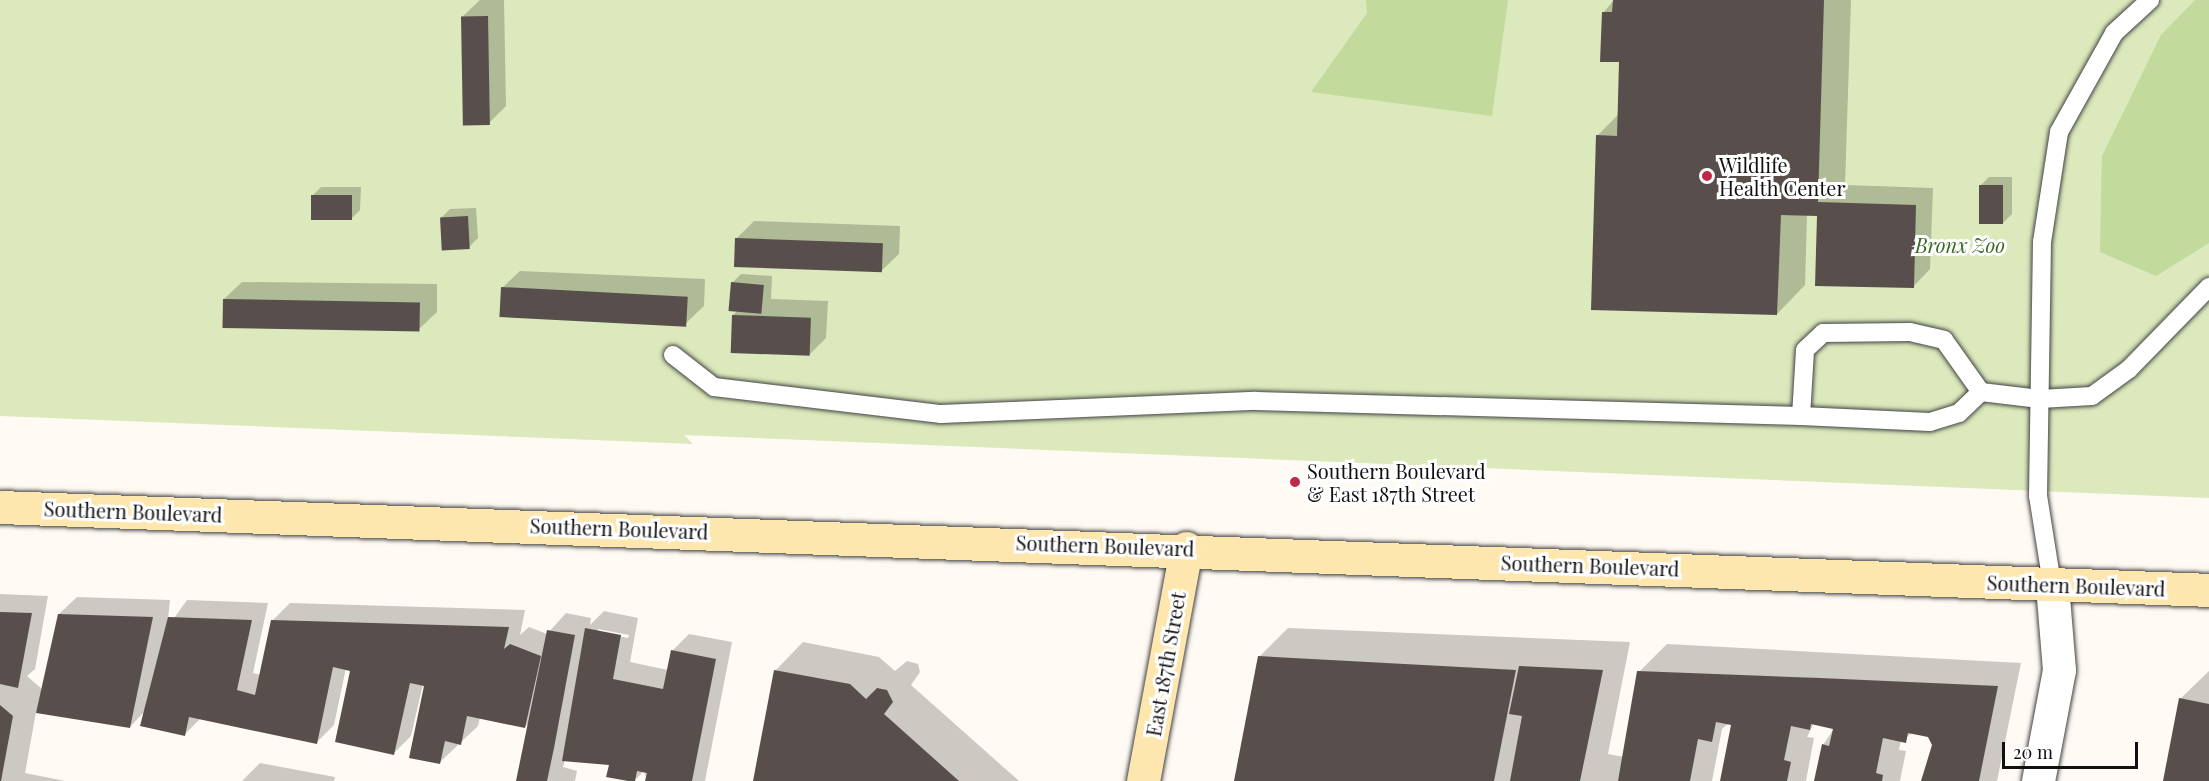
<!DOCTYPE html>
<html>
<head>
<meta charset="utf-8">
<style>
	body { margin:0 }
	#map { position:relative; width:2209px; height:781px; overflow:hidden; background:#fffaf3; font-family:"Playfair Display",serif }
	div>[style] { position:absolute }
	.green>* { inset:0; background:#dbe9bc }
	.forest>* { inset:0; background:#c2da9c }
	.shadow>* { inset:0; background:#0003 }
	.building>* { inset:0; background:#584f4c; transform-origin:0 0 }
	.roads { filter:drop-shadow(0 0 2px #434343) drop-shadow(0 0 2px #434343) }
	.lane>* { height:18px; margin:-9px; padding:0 9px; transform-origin:9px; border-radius:9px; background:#fff }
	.street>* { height:33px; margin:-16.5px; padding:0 16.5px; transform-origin:16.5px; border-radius:16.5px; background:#fff }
	.secondary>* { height:33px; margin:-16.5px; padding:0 16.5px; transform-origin:16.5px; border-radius:16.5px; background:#fde7af }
	.dots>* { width:16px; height:16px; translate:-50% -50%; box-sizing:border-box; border:3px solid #fff; border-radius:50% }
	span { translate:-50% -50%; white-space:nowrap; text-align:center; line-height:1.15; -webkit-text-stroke:6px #fff; paint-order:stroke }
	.poi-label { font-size:20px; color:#101010 }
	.left { translate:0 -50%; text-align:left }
	.park-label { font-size:20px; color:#3b6720; font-style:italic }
	.street-label { font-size:20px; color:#101010 }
	.scale { position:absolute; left:2002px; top:742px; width:136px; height:27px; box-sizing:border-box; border:3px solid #101010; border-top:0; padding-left:8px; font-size:18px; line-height:21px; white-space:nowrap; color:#101010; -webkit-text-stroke:4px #fff; paint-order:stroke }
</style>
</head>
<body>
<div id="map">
	<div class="green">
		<i style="clip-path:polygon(0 0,2209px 0,2209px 498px,684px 435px,693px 444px,0 416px)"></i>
	</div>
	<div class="forest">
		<i style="clip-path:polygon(1366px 0,1508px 0,1492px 116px,1311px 92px,1367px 13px)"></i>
		<i style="clip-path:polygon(2195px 0,2209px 0,2209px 243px,2156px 276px,2100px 252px,2102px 156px,2161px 35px)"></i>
	</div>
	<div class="shadow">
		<i style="clip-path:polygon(480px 0,504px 0,506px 106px,489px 123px,462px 17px)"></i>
		<i style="clip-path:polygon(1614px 0,1851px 0,1845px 185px,1933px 188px,1930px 269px,1913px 287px,1819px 212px,1807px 214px,1805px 285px,1777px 314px,1597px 136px,1619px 114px,1620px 61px,1603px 13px)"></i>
		<i style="clip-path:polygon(1989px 177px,2012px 177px,2012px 214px,2003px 223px,1980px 186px)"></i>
		<i style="clip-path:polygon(321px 187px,361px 187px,360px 210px,351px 219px,312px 196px)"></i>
		<i style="clip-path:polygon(476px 208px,478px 238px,469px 247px,441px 218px,450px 209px)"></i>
		<i style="clip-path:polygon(754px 221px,900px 226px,899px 254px,881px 271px,736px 239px)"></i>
		<i style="clip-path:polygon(520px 271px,705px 279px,704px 306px,686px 323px,502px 288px)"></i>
		<i style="clip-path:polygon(741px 274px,772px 276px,771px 299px,828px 301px,826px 338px,809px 355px,733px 315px,738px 310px,732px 283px)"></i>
		<i style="clip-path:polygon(242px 282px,437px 284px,437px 312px,419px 329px,224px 299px)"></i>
		<i style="clip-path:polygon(evenodd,0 594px,48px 596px,35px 669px,27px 676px,43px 690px,59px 614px,77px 597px,170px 600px,167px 628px,187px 600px,268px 603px,253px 673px,261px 675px,272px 621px,290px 603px,525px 610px,520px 635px,529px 627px,547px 634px,566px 613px,591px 618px,590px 625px,604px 611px,638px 618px,630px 662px,668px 670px,672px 651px,689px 634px,732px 642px,705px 781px,647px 781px,644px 771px,634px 781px,611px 764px,565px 760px,563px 767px,577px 771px,575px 781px,518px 781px,530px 722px,525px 727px,480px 717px,478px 726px,439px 763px,423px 684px,411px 736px,394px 753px,352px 670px,346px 668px,334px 725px,316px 743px,201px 718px,185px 734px,145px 711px,130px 727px,36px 712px,25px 773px,65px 781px,0 781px,0 594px,598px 629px,629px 635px,628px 638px,598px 632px,598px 629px)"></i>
		<i style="clip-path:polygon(1288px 628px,1630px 642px,1608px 754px,1624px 757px,1639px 672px,1667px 644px,2021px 663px,1997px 781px,1927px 781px,1934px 745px,1929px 735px,1914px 732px,1901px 740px,1899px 750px,1906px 751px,1900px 781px,1816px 781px,1823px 745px,1835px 727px,1814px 723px,1807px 737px,1814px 738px,1806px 781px,1721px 781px,1733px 724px,1729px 723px,1722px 729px,1712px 781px,1235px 781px,1259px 657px)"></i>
		<i style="clip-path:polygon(803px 642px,879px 657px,895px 671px,907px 661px,918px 664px,920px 672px,911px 685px,1019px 781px,755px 781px,775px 671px)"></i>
		<i style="clip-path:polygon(2209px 671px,2209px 781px,2164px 781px,2180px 699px)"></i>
		<i style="clip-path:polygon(260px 763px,335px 777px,334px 781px,242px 781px)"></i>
	</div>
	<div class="building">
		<i style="clip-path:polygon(1613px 0,1824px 0,1818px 202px,1916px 205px,1914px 288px,1815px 286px,1817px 216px,1781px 215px,1777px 315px,1591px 310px,1596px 135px,1617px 136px,1619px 62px,1600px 62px,1602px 12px,1612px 12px)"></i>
		<i style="left:488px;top:16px;width:109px;height:27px;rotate:89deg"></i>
		<i style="left:1979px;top:185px;width:24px;height:39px"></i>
		<i style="left:311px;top:195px;width:41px;height:25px"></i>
		<i style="left:468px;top:216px;width:33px;height:28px;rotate:87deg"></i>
		<i style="left:735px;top:238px;width:148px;height:29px;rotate:2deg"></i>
		<i style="left:731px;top:282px;width:33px;height:29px;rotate:5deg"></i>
		<i style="left:501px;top:287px;width:187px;height:30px;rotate:3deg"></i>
		<i style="left:223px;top:299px;width:197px;height:29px;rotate:1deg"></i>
		<i style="left:732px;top:315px;width:79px;height:38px;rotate:2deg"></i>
		<i style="clip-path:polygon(0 612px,32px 613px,18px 688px,0 684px)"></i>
		<i style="clip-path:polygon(58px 614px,153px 617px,130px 728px,36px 713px)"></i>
		<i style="clip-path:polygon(168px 617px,252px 620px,237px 690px,255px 695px,271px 620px,509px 627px,504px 649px,510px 644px,541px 656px,525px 728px,467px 716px,461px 745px,445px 741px,440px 764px,409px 758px,424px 686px,410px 683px,394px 755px,335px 742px,350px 671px,333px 667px,317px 744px,189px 717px,185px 736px,140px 726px)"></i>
		<i style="clip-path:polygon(585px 628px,621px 635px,613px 679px,663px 689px,671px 650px,716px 659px,692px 781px,645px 781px,647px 773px,637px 771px,635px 781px,628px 781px,606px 777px,609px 765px,562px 761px)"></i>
		<i style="clip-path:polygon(547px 630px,575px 635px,554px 748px,547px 781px,516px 781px)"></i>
		<i style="clip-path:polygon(1258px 656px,1516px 670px,1494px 781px,1234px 781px)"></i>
		<i style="clip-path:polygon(1519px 666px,1603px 670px,1580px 781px,1510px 781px,1522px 716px,1509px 714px)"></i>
		<i style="clip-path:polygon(774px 670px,850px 684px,866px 699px,877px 688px,887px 690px,893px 702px,884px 714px,959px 781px,753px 781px)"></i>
		<i style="clip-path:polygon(1637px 671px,1820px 678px,1998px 686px,1979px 781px,1921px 781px,1932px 745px,1928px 737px,1908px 733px,1906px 743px,1883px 738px,1876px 773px,1883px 775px,1882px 781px,1814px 781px,1822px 744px,1829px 746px,1833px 729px,1811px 724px,1810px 730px,1791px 726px,1784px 760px,1791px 762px,1787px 781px,1720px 781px,1731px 725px,1716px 722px,1712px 742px,1698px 739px,1690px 781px,1618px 781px)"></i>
		<i style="clip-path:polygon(2179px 698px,2209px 704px,2209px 781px,2163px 781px)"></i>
		<i style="clip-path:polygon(0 705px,13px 716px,1px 781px,0 781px)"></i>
	</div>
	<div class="roads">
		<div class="lane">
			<i style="left:673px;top:355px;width:52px;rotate:38deg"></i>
			<i style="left:714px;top:387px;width:229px;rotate:6.8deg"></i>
			<i style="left:941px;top:414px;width:315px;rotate:-2.4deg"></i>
			<i style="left:1256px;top:401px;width:545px;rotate:1.58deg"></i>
			<i style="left:1801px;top:416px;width:66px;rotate:-86.5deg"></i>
			<i style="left:1805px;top:350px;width:25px;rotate:-43deg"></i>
			<i style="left:1823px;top:333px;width:87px;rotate:-0.7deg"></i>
			<i style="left:1910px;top:332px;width:35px;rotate:13deg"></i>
			<i style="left:1944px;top:340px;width:64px;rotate:54.6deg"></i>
			<i style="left:1981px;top:392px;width:59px;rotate:6.8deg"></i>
			<i style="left:2040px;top:399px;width:52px;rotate:-3.3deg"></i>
			<i style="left:2092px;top:396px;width:46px;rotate:-36.1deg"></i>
			<i style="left:2129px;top:369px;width:115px;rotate:-45.7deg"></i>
			<i style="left:1801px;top:416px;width:129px;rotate:2.7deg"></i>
			<i style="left:1930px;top:422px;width:30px;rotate:-17deg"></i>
			<i style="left:1959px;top:413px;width:30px;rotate:-44deg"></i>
			<i style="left:2052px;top:584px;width:89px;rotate:-99deg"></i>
			<i style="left:2038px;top:496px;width:254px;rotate:-89.1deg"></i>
			<i style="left:2042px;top:242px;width:111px;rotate:-81.2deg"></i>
			<i style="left:2059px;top:132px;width:113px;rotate:-60.9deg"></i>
			<i style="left:2114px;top:33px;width:49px;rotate:-42.5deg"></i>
		</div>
		<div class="street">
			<i style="left:2038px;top:781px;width:113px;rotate:-79.3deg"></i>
			<i style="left:2059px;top:670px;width:86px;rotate:-94.7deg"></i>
		</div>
		<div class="secondary">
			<i style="left:0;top:507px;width:2211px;rotate:2.15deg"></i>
			<i style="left:1143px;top:781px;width:237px;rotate:-79.5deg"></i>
		</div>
	</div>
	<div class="dots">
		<i style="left:1707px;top:176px;background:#be294a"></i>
		<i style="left:1295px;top:482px;background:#be294a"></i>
	</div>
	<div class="poi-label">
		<span class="left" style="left:1719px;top:176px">Wildlife<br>Health Center</span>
		<span class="left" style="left:1307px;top:482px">Southern Boulevard<br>&amp; East 187th Street</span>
	</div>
	<div class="park-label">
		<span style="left:1960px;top:244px">Bronx Zoo</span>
	</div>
	<div class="street-label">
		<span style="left:133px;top:511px;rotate:2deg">Southern Boulevard</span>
		<span style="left:619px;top:528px;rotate:2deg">Southern Boulevard</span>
		<span style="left:1105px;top:545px;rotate:2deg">Southern Boulevard</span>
		<span style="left:1590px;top:565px;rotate:2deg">Southern Boulevard</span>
		<span style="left:2076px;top:585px;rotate:2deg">Southern Boulevard</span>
		<span style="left:1165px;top:664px;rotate:-80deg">East 187th Street</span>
	</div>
	<div class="scale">20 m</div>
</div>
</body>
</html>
